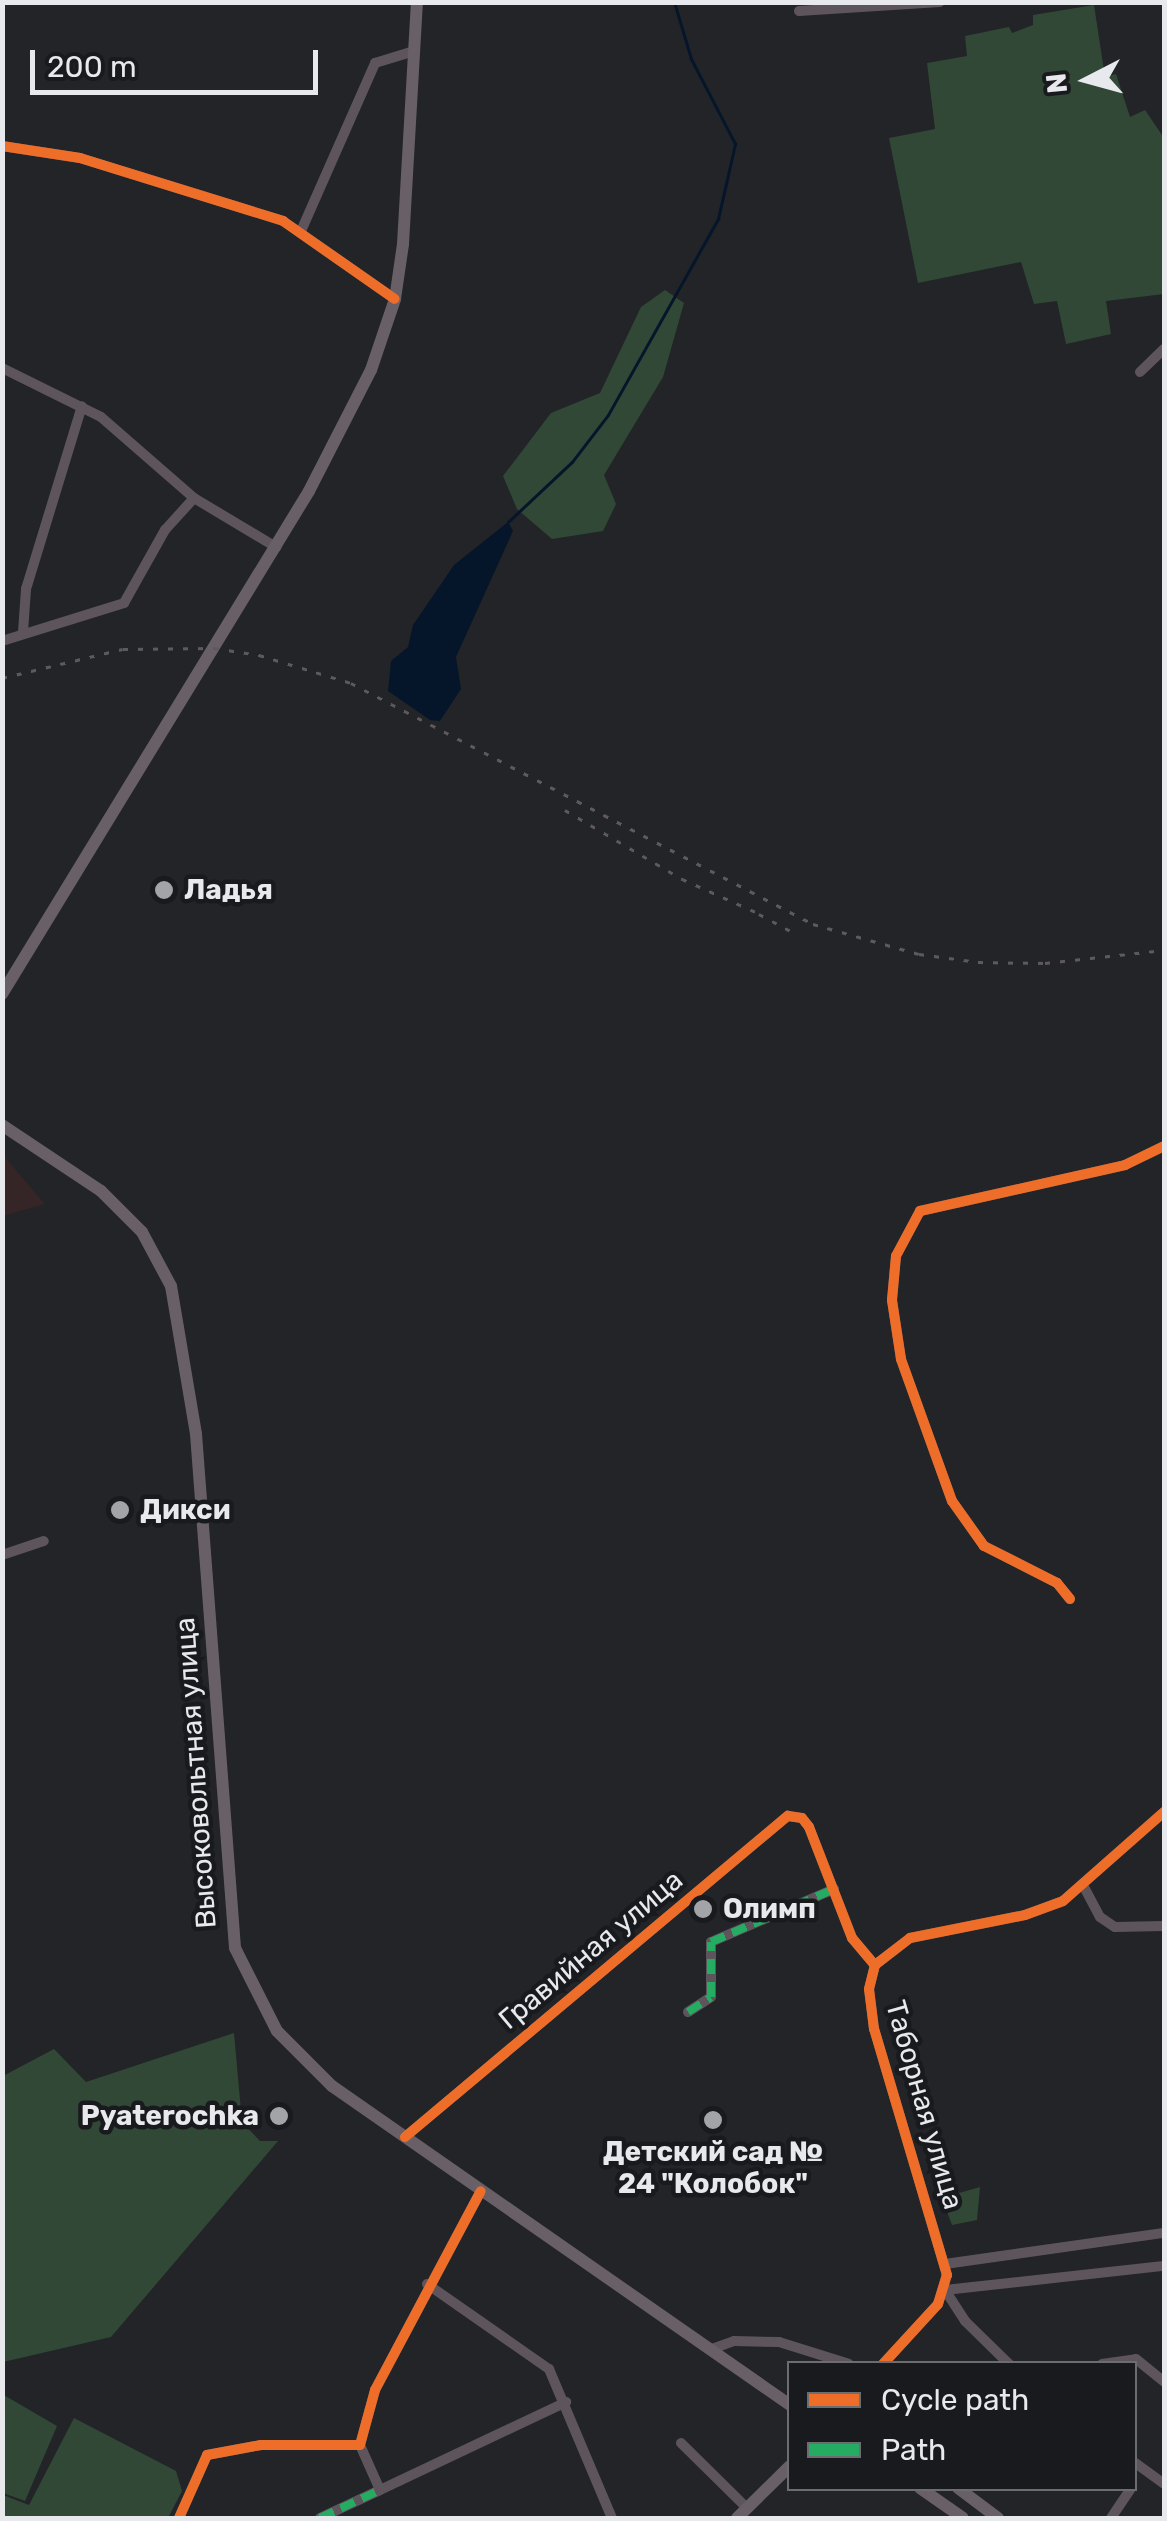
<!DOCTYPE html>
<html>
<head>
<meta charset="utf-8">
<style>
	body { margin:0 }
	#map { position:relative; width:1167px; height:2521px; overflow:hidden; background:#222427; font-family:Rubik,sans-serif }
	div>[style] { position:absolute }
	.commercial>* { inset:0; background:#352527 }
	.green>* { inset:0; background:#314836 }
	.water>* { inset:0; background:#05162b }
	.stream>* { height:2.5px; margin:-1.25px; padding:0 1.25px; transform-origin:1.25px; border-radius:1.25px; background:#05162b }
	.minor>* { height:10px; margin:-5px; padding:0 5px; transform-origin:5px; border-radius:5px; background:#5e555c }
	.major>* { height:12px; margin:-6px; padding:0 6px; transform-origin:6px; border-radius:6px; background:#695f67 }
	.rail>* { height:2.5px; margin-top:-1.25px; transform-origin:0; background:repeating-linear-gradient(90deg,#5d595d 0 5px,transparent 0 15px) }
	.quiet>* { height:8px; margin-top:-4px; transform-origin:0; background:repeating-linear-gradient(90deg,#26ab63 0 15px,transparent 0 23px) }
	.cycleway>* { height:10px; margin:-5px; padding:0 5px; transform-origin:5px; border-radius:5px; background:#ee6e29 }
	.dots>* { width:28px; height:28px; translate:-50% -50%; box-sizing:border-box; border:5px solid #181a1e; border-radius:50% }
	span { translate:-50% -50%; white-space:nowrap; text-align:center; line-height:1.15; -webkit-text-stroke:9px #181a1e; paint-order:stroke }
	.poi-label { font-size:28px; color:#e8e9ec; font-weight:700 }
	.left { translate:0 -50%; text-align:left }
	.right { translate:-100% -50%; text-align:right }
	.street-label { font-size:28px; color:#e8e9ec }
	.frame { position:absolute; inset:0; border:5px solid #e8e9ec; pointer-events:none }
	.legend { position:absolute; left:787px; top:2361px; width:350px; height:130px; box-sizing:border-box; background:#181a1e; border:2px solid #6b6d70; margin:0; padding:12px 18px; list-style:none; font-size:30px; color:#e8e9ec }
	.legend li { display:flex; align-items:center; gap:20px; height:50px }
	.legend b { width:50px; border:2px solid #6b6d70 }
	.north { position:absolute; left:1037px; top:30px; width:100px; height:100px; -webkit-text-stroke:8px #181a1e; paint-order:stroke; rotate:264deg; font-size:28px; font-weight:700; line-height:40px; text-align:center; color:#e8e9ec }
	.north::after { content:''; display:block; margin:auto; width:35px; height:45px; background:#e8e9ec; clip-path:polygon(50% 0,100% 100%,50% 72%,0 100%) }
	.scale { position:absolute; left:30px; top:50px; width:288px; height:45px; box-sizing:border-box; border:5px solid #e8e9ec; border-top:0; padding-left:12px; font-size:30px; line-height:35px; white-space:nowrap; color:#e8e9ec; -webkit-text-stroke:8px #181a1e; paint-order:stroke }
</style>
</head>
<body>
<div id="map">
	<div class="commercial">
		<i style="clip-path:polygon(3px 1155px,45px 1204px,3px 1216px)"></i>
	</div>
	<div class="green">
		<i style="clip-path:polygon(1094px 5px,1105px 77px,1116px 74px,1130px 117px,1145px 110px,1164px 138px,1164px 294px,1106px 301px,1111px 334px,1066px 344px,1057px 301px,1034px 304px,1021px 262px,918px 283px,889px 138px,935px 129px,927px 63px,967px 56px,965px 36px,1009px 27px,1012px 33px,1033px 25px,1033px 15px)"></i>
		<i style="clip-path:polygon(665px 290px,684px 303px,663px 377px,604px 475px,616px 504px,603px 531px,552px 539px,517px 509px,503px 476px,551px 413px,600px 393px,641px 307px)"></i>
		<i style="clip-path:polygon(234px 2033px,242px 2122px,260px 2141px,278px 2141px,111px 2337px,3px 2362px,3px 2076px,54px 2049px,86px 2082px)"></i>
		<i style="clip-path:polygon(980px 2187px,977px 2220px,952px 2225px,942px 2198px)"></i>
		<i style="clip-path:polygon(2px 2394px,57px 2426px,25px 2501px,3px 2493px)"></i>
		<i style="clip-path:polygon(74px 2418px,176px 2471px,182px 2491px,168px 2518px,3px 2518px,3px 2495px,29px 2505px)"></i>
	</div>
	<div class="water">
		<i style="clip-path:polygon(508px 522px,513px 531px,456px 657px,461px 689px,440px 721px,430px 720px,388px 691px,391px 661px,408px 647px,413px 625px,454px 565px)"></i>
	</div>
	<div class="stream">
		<i style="left:508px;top:522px;width:88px;rotate:-43.2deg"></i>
		<i style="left:572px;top:462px;width:59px;rotate:-52.5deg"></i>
		<i style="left:608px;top:415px;width:225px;rotate:-60.7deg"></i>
		<i style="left:718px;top:219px;width:77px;rotate:-77.2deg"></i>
		<i style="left:735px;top:144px;width:96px;rotate:-117.4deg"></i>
		<i style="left:691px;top:59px;width:59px;rotate:-106.6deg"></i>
	</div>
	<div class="minor">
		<i style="left:799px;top:11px;width:141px;rotate:-3.7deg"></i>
		<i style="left:2px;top:146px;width:79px;rotate:8.7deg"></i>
		<i style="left:80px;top:158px;width:213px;rotate:17.2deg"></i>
		<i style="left:283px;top:221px;width:136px;rotate:34.9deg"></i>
		<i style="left:301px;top:231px;width:184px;rotate:-66.2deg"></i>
		<i style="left:375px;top:63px;width:39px;rotate:-17deg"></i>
		<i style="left:2px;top:368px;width:110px;rotate:26.3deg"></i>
		<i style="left:101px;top:417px;width:123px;rotate:41.1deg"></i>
		<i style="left:194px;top:498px;width:96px;rotate:30.9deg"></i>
		<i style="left:1140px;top:372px;width:33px;rotate:-44deg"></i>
		<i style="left:23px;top:632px;width:43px;rotate:-86deg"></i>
		<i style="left:26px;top:589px;width:191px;rotate:-73deg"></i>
		<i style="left:2px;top:641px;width:128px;rotate:-17.3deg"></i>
		<i style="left:124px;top:603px;width:84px;rotate:-60.7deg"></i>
		<i style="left:165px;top:530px;width:43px;rotate:-47.8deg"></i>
		<i style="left:2px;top:1555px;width:44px;rotate:-18.4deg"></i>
		<i style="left:1070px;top:1599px;width:21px;rotate:-129deg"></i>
		<i style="left:1057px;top:1583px;width:82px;rotate:-153.1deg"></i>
		<i style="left:984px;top:1546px;width:55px;rotate:-125.4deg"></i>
		<i style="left:952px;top:1501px;width:151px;rotate:-109.8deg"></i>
		<i style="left:901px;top:1359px;width:60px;rotate:-98.7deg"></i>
		<i style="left:892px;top:1300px;width:44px;rotate:-84.8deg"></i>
		<i style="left:896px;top:1256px;width:51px;rotate:-61.9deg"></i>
		<i style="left:920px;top:1211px;width:210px;rotate:-12.6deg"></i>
		<i style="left:1125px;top:1165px;width:43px;rotate:-26deg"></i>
		<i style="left:1084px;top:1887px;width:34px;rotate:62deg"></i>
		<i style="left:1100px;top:1917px;width:18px;rotate:34deg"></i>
		<i style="left:1115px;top:1927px;width:49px;rotate:-1.2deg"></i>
		<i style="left:688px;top:2012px;width:27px;rotate:-33deg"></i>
		<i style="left:711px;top:1997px;width:55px;rotate:-90deg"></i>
		<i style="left:711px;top:1942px;width:134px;rotate:-23.3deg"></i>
		<i style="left:405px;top:2137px;width:500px;rotate:-40deg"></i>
		<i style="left:788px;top:1816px;width:14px;rotate:8deg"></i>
		<i style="left:802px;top:1818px;width:11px;rotate:52deg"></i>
		<i style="left:809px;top:1827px;width:119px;rotate:68.8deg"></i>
		<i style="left:852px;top:1938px;width:35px;rotate:50deg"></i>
		<i style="left:945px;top:2264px;width:221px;rotate:-8.1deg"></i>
		<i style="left:427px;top:2284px;width:149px;rotate:34.9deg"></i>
		<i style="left:549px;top:2369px;width:162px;rotate:67.1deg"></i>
		<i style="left:945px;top:2290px;width:220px;rotate:-6.3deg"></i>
		<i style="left:945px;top:2290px;width:37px;rotate:57deg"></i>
		<i style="left:965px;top:2321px;width:62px;rotate:44.3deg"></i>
		<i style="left:712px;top:2349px;width:23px;rotate:-20deg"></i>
		<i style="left:734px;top:2341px;width:45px;rotate:1.3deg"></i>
		<i style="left:779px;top:2342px;width:73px;rotate:17.4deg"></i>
		<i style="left:883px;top:2364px;width:81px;rotate:-47.5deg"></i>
		<i style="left:938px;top:2304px;width:30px;rotate:-73deg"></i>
		<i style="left:947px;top:2275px;width:257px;rotate:-106.5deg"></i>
		<i style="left:874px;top:2029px;width:40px;rotate:-97.1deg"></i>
		<i style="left:869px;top:1989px;width:25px;rotate:-76deg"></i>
		<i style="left:875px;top:1965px;width:44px;rotate:-37.6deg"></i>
		<i style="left:910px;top:1938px;width:117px;rotate:-11.3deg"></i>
		<i style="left:1025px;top:1915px;width:40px;rotate:-20.2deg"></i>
		<i style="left:1063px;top:1901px;width:135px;rotate:-41.4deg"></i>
		<i style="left:1102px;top:2364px;width:34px;rotate:-8deg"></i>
		<i style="left:1136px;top:2359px;width:36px;rotate:39deg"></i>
		<i style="left:681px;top:2443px;width:93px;rotate:44.6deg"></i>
		<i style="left:360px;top:2445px;width:49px;rotate:66deg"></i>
		<i style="left:380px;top:2490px;width:206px;rotate:-25.3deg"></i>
		<i style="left:1134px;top:2462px;width:37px;rotate:36deg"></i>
		<i style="left:179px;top:2518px;width:69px;rotate:-66deg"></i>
		<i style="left:207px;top:2455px;width:55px;rotate:-10.5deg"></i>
		<i style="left:261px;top:2445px;width:99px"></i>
		<i style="left:360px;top:2445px;width:57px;rotate:-74.7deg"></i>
		<i style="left:375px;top:2390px;width:225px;rotate:-62deg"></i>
		<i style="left:320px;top:2518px;width:66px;rotate:-25deg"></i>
		<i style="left:1111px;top:2518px;width:36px;rotate:-56deg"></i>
	</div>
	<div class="major">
		<i style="left:2px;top:994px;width:589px;rotate:-58.6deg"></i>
		<i style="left:309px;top:491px;width:136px;rotate:-62.9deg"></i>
		<i style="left:371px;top:370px;width:75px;rotate:-71.3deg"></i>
		<i style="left:395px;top:299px;width:56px;rotate:-81.7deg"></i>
		<i style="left:403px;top:244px;width:242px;rotate:-86.7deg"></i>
		<i style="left:2px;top:1125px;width:119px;rotate:33.7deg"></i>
		<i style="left:101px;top:1191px;width:58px;rotate:45deg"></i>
		<i style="left:142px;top:1232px;width:61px;rotate:61.8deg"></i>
		<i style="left:171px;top:1286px;width:150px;rotate:80.4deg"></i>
		<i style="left:196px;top:1434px;width:515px;rotate:85.66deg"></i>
		<i style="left:235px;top:1948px;width:93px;rotate:63.2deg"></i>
		<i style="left:277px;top:2031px;width:78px;rotate:45deg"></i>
		<i style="left:332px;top:2086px;width:558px;rotate:34.86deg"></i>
		<i style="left:920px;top:2488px;width:52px;rotate:34.9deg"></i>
		<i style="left:958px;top:2488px;width:50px;rotate:36.9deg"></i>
		<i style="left:737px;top:2518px;width:74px;rotate:-44.5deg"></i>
	</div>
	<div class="rail">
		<i style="left:2px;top:678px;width:124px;rotate:-13.5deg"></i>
		<i style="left:123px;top:649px;width:91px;rotate:-0.6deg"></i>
		<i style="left:214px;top:648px;width:46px;rotate:8.8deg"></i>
		<i style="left:259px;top:655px;width:96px;rotate:16.9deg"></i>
		<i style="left:351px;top:683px;width:521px;rotate:27.55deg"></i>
		<i style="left:813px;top:924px;width:110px;rotate:15.8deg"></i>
		<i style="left:919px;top:954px;width:60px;rotate:7.7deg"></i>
		<i style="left:978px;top:962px;width:67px;rotate:0.9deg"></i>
		<i style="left:1045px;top:963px;width:120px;rotate:-6.2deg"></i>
		<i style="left:565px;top:810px;width:136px;rotate:30.5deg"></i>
		<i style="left:682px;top:879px;width:83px;rotate:24.1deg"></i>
		<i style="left:759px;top:914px;width:44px;rotate:28.3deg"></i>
	</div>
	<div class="quiet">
		<i style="left:688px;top:2012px;width:27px;rotate:-33deg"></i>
		<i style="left:711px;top:1997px;width:55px;rotate:-90deg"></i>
		<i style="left:711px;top:1942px;width:134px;rotate:-23.3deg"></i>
		<i style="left:320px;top:2518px;width:66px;rotate:-25deg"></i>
	</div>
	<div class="cycleway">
		<i style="left:2px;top:146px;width:79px;rotate:8.7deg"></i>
		<i style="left:80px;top:158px;width:213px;rotate:17.2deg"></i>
		<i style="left:283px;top:221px;width:136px;rotate:34.9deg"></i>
		<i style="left:1070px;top:1599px;width:21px;rotate:-129deg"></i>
		<i style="left:1057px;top:1583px;width:82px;rotate:-153.1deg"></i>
		<i style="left:984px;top:1546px;width:55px;rotate:-125.4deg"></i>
		<i style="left:952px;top:1501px;width:151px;rotate:-109.8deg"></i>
		<i style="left:901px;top:1359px;width:60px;rotate:-98.7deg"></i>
		<i style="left:892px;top:1300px;width:44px;rotate:-84.8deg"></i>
		<i style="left:896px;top:1256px;width:51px;rotate:-61.9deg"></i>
		<i style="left:920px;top:1211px;width:210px;rotate:-12.6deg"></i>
		<i style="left:1125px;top:1165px;width:43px;rotate:-26deg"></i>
		<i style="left:405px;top:2137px;width:500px;rotate:-40deg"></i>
		<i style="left:788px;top:1816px;width:14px;rotate:8deg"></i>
		<i style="left:802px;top:1818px;width:11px;rotate:52deg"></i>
		<i style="left:809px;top:1827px;width:119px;rotate:68.8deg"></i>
		<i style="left:852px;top:1938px;width:35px;rotate:50deg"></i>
		<i style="left:883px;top:2364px;width:81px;rotate:-47.5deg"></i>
		<i style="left:938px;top:2304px;width:30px;rotate:-73deg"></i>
		<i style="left:947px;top:2275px;width:257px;rotate:-106.5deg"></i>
		<i style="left:874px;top:2029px;width:40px;rotate:-97.1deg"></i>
		<i style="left:869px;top:1989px;width:25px;rotate:-76deg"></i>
		<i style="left:875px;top:1965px;width:44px;rotate:-37.6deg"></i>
		<i style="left:910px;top:1938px;width:117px;rotate:-11.3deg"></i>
		<i style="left:1025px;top:1915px;width:40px;rotate:-20.2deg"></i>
		<i style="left:1063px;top:1901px;width:135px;rotate:-41.4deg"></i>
		<i style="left:179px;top:2518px;width:69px;rotate:-66deg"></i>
		<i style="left:207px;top:2455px;width:55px;rotate:-10.5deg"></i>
		<i style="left:261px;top:2445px;width:99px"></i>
		<i style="left:360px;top:2445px;width:57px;rotate:-74.7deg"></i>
		<i style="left:375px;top:2390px;width:225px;rotate:-62deg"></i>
	</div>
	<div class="dots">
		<i style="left:164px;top:890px;background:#a3a4a7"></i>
		<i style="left:120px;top:1510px;background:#a3a4a7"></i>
		<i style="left:703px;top:1909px;background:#a3a4a7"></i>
		<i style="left:279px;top:2116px;background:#a3a4a7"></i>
		<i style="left:713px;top:2120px;background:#a3a4a7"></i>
	</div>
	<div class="poi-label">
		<span class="left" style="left:184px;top:890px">Ладья</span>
		<span class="left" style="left:140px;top:1510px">Дикси</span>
		<span class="left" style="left:723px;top:1909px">Олимп</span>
		<span class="right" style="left:259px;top:2116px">Pyaterochka</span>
		<span style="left:713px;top:2168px">Детский сад №<br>24 "Колобок"</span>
	</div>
	<div class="street-label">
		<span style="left:196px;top:1773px;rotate:-94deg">Высоковольтная улица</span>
		<span style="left:591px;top:1950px;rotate:-40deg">Гравийная улица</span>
		<span style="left:924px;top:2105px;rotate:74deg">Таборная улица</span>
	</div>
	<div class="frame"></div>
	<ul class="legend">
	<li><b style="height:12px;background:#ee6e29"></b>Cycle path</li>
	<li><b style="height:12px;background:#26ab63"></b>Path</li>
	</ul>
	<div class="north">N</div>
	<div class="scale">200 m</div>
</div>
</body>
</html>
